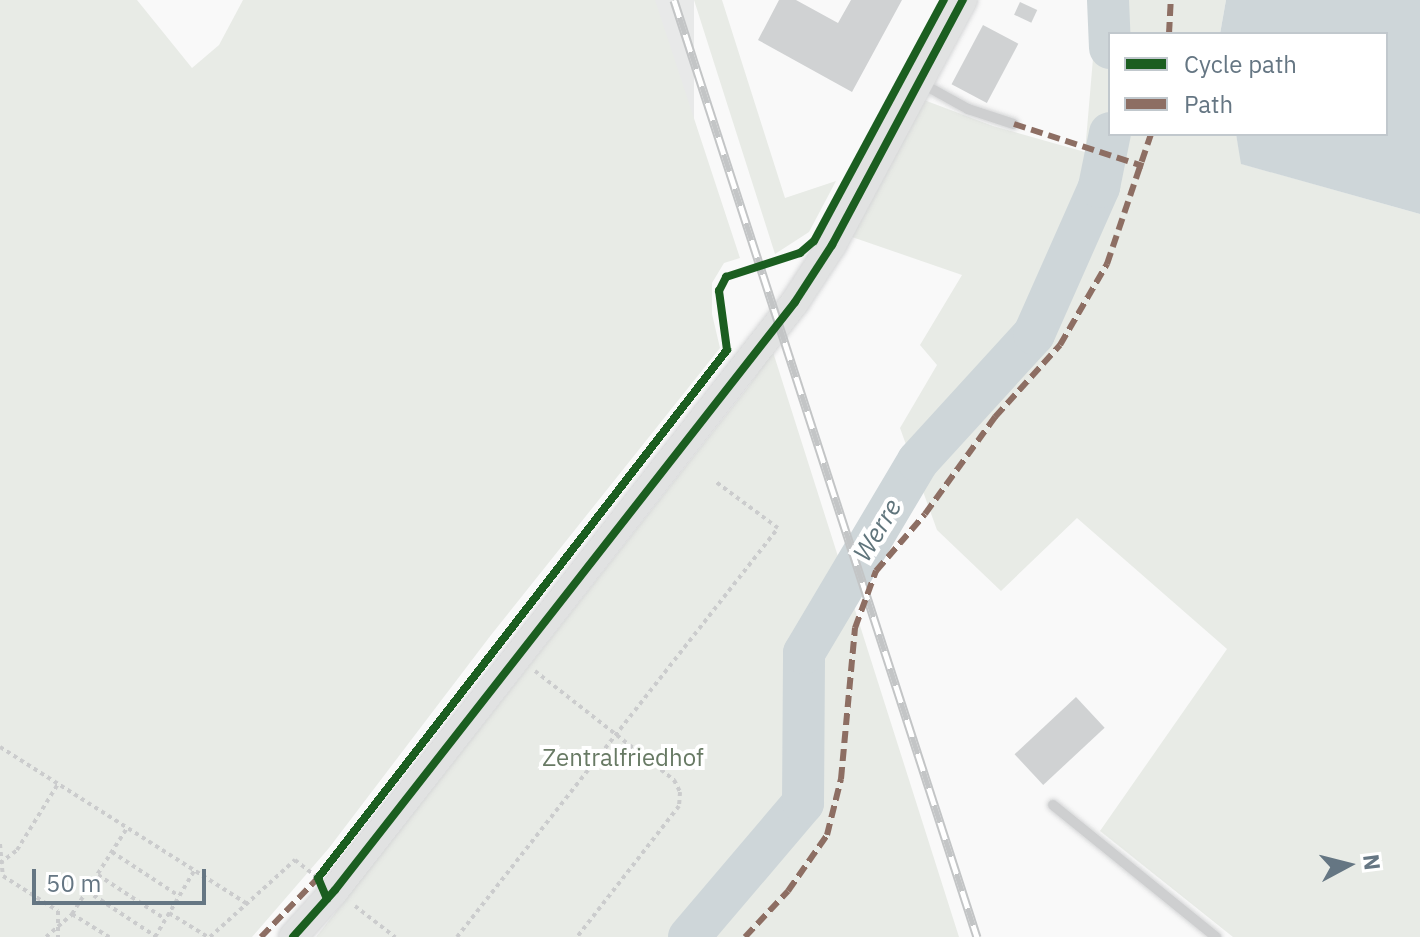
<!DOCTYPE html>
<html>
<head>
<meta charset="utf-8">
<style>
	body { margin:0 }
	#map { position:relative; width:1420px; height:937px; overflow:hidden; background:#f9f9f9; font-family:"IBM Plex Sans",sans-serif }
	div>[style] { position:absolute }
	.built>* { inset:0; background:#e8e9e9; transform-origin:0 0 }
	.green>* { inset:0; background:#e8ebe6 }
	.water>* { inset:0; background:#ced6d9 }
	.river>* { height:42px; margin:-21px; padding:0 21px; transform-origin:21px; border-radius:21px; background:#ced6d9 }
	.building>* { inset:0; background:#d0d2d3; transform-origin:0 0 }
	.path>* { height:4px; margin-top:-2px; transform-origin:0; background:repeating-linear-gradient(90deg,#cbcccd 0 4px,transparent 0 8px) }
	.roads { filter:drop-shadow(0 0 2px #d5d6d7) drop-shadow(0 0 2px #d5d6d7) }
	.lane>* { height:10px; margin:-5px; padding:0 5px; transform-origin:5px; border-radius:5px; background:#cecfd0 }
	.secondary>* { height:28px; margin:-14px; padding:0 14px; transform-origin:14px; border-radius:14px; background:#e1e2e2 }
	.rail>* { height:9px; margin-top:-4.5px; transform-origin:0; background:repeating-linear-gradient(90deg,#fff 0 18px,#c3c5c6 0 36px); box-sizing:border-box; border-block:2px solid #c3c5c6 }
	.quiet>* { height:6px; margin-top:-3px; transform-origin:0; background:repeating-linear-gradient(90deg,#8d6e63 0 12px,transparent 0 18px) }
	.cycleway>* { height:8px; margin:-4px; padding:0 4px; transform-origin:4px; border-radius:4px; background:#1b5e20 }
	span { translate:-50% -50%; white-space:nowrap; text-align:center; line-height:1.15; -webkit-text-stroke:8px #fff; paint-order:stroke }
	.park-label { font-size:24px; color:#687a64 }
	.water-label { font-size:26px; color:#60757c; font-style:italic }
	.legend { position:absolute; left:1108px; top:32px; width:280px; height:104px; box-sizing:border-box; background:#fff; border:2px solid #c1c8cd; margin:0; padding:10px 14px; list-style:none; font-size:24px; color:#657683 }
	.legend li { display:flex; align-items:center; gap:16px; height:40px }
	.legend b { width:40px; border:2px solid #c1c8cd }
	.north { position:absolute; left:1308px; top:825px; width:80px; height:80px; -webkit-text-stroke:6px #fff; paint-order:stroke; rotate:83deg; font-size:22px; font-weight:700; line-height:32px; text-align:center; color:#657683 }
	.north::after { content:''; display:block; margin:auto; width:28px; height:36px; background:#657683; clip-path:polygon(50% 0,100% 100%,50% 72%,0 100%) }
	.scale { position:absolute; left:32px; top:869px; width:174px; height:36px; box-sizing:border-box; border:4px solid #657683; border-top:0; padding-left:10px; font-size:24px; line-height:28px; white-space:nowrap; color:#657683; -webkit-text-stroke:6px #fff; paint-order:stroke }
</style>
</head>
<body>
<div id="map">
	<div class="built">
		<i style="left:655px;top:0;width:39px;height:272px"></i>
	</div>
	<div class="green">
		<i style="clip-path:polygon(0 0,137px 0,192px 68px,219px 45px,243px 0,655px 0,740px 258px,724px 263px,712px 283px,712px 314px,720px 348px,491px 635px,329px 848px,252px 937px,0 937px)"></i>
		<i style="clip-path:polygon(694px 0,722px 0,785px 198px,836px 181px,809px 232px,775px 254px)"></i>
		<i style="clip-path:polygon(1098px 0,1226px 0,1220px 34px,1110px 34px,1110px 134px,1236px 134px,1242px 164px,1420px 214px,1420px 937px,1233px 937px,1100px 831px,1227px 649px,1077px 518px,1001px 591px,937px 530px,900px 428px,937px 365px,920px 345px,962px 275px,852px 237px,924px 100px,993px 126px,1085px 152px)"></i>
		<i style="clip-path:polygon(773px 352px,959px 937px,316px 937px,748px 387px)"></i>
	</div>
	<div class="water">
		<i style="clip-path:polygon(1226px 0,1420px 0,1420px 214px,1241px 164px,1236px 134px,1386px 134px,1386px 34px,1220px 34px)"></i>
	</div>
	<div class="river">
		<i style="left:1108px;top:0;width:48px;rotate:87.6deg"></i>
		<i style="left:689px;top:937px;width:176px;rotate:-49.6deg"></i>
		<i style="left:803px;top:803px;width:150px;rotate:-89.6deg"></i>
		<i style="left:804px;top:653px;width:223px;rotate:-59.3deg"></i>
		<i style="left:918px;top:461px;width:172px;rotate:-47.6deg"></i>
		<i style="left:1034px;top:334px;width:161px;rotate:-66.1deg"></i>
		<i style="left:1099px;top:187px;width:55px;rotate:-78.5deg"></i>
	</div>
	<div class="building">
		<i style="clip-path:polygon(779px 0,796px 0,838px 23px,851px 0,902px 0,852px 92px,758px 40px)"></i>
		<i style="left:1020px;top:2px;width:19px;height:14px;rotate:25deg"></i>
		<i style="left:983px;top:25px;width:40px;height:67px;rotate:28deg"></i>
		<i style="left:1076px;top:697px;width:42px;height:84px;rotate:47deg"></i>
	</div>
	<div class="path">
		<i style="left:535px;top:671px;width:177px;rotate:38.1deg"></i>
		<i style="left:674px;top:780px;width:13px;rotate:63deg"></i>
		<i style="left:680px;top:792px;width:14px;rotate:94deg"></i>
		<i style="left:679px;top:806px;width:166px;rotate:127.9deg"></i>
		<i style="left:0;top:747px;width:293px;rotate:32.4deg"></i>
		<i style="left:0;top:844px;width:32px;rotate:85deg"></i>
		<i style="left:3px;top:876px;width:65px;rotate:32.5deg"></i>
		<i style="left:58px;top:911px;width:26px;rotate:90deg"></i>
		<i style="left:112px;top:852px;width:80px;rotate:33.3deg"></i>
		<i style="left:0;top:863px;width:21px;rotate:-37deg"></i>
		<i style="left:17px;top:850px;width:78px;rotate:-58.2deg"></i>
		<i style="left:98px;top:875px;width:80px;rotate:33.3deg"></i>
		<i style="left:87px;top:891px;width:82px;rotate:33.5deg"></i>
		<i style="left:355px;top:906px;width:51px;rotate:37.8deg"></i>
		<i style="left:169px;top:913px;width:46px;rotate:31.6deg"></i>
		<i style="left:72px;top:914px;width:44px;rotate:31.9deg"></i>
		<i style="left:46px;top:937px;width:35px;rotate:-41deg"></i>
		<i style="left:72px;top:914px;width:102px;rotate:-57.4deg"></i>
		<i style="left:155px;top:937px;width:77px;rotate:-59.4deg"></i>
		<i style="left:210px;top:937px;width:115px;rotate:-42.2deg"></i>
		<i style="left:295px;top:860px;width:28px;rotate:38deg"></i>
		<i style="left:457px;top:937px;width:520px;rotate:-51.87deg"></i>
		<i style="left:778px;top:528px;width:77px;rotate:-143.4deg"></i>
	</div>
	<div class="roads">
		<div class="lane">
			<i style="left:921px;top:83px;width:54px;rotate:29deg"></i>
			<i style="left:968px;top:109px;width:48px;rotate:18.1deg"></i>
			<i style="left:1053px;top:805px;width:210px;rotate:39deg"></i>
		</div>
		<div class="secondary">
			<i style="left:293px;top:937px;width:63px;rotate:-48.2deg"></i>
			<i style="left:335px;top:890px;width:747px;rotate:-51.96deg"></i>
			<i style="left:795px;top:302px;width:68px;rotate:-57deg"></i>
			<i style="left:832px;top:245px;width:278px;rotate:-61.9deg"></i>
		</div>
	</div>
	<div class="rail">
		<i style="left:674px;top:0;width:985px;rotate:72.08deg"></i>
	</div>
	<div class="quiet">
		<i style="left:1169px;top:34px;width:34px;rotate:-87deg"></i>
		<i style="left:1014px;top:124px;width:136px;rotate:18deg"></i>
		<i style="left:261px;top:937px;width:82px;rotate:-46deg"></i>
		<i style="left:745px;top:937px;width:63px;rotate:-46.9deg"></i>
		<i style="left:788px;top:891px;width:68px;rotate:-55.1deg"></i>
		<i style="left:827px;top:835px;width:58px;rotate:-76deg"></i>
		<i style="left:841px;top:779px;width:152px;rotate:-84.7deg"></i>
		<i style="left:855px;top:628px;width:61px;rotate:-69.8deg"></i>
		<i style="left:876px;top:571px;width:75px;rotate:-49.3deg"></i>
		<i style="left:925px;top:514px;width:120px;rotate:-54.2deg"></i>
		<i style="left:995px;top:417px;width:97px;rotate:-47.9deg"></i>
		<i style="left:1060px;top:345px;width:94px;rotate:-59.9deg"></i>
		<i style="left:1107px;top:264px;width:137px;rotate:-71.3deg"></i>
	</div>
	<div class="cycleway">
		<i style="left:327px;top:899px;width:23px;rotate:-113deg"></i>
		<i style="left:318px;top:878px;width:668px;rotate:-52.24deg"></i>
		<i style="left:727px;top:350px;width:60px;rotate:-97.7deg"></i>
		<i style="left:719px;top:291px;width:16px;rotate:-63deg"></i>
		<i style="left:726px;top:277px;width:78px;rotate:-18deg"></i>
		<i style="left:800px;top:253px;width:18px;rotate:-41deg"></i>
		<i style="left:814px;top:241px;width:274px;rotate:-61.7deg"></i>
		<i style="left:293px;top:937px;width:63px;rotate:-48.2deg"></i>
		<i style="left:335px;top:890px;width:747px;rotate:-51.96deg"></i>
		<i style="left:795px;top:302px;width:68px;rotate:-57deg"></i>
		<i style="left:832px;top:245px;width:278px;rotate:-61.9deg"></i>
	</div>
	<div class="park-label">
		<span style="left:623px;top:758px">Zentralfriedhof</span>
	</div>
	<div class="water-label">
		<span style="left:877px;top:530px;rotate:-59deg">Werre</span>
	</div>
	<ul class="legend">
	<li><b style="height:10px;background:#1b5e20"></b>Cycle path</li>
	<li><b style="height:10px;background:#8d6e63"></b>Path</li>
	</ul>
	<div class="north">N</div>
	<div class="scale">50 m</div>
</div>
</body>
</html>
